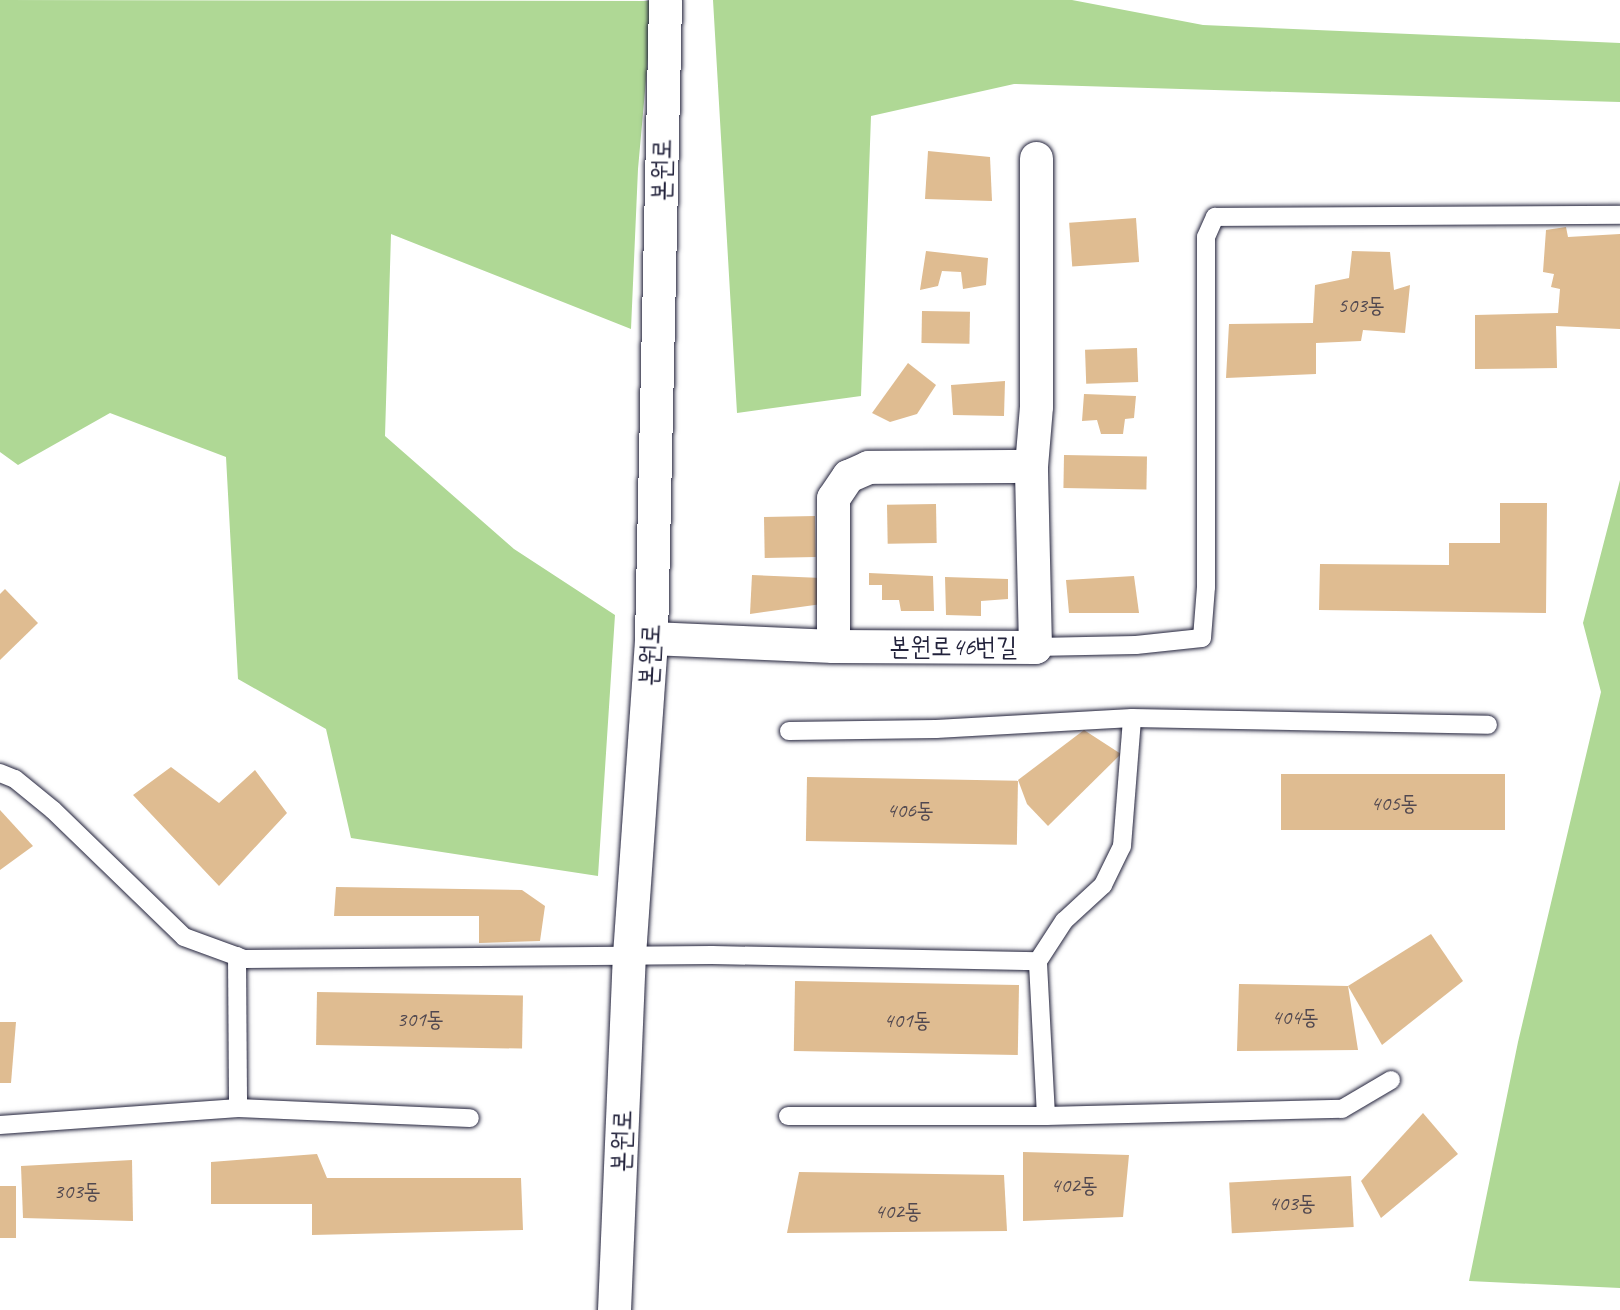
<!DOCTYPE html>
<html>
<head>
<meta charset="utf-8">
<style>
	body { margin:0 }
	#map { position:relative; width:1620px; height:1310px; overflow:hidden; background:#fff; font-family:Caveat,"Poor Story",sans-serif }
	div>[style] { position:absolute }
	.green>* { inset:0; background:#afd895 }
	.building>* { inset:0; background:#dfbc91; transform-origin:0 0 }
	.roads { filter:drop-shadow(0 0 2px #22223b) drop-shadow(0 0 2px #22223b) }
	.service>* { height:18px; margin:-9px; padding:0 9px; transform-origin:9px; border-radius:9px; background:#fff }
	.minor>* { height:33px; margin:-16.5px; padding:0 16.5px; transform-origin:16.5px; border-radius:16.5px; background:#fff }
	span { translate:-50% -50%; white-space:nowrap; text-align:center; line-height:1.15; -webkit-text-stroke:4.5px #fff; paint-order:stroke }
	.number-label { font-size:22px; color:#514850 }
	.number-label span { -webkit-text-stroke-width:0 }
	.street-label { font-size:26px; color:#22223b }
</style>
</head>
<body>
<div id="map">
	<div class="green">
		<i style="clip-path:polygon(0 0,653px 1px,638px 169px,631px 329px,391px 234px,385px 436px,514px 549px,615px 615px,598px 876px,351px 838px,326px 729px,238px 679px,226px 457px,110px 413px,18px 465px,0 452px)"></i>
		<i style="clip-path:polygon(713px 0,1072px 0,1203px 25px,1620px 43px,1620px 102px,1014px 84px,871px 116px,861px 396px,737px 413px)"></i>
		<i style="clip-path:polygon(1620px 480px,1620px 1288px,1469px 1281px,1518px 1042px,1601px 692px,1583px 623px)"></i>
	</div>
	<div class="building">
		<i style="clip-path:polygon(928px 151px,990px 157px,992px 201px,925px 199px)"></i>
		<i style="left:1136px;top:218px;width:44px;height:67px;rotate:86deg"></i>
		<i style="clip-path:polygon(1566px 227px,1568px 237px,1620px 234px,1620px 329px,1556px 326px,1557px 368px,1475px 369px,1475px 315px,1558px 313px,1560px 289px,1551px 287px,1554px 274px,1543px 272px,1546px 230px)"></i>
		<i style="clip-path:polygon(926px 251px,988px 258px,986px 285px,963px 289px,961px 272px,942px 271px,938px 286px,920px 290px)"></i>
		<i style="clip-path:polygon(1352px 251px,1390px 252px,1394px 290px,1410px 285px,1405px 333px,1363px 330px,1361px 341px,1316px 343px,1316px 374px,1226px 378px,1229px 324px,1313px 323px,1315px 285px,1349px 278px)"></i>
		<i style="left:922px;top:311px;width:48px;height:32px;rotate:1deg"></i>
		<i style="left:1137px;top:348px;width:34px;height:52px;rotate:88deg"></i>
		<i style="clip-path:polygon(908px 363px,936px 385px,917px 414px,890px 422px,872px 413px)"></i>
		<i style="clip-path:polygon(1005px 381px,1004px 416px,953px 415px,951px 385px)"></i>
		<i style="clip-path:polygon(1084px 394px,1136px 396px,1134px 418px,1125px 419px,1123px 434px,1101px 434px,1097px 420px,1082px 421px)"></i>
		<i style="left:1064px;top:455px;width:83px;height:33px;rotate:1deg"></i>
		<i style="clip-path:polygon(1500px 503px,1547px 503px,1546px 613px,1319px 610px,1320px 564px,1449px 565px,1449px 543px,1500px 543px)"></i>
		<i style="left:936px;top:504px;width:39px;height:49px;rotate:89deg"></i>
		<i style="left:815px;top:516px;width:41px;height:51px;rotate:89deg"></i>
		<i style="clip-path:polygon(869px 573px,933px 576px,934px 611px,901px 611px,899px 600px,882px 600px,882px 585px,869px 585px)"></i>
		<i style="clip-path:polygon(752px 575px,822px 578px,822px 604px,750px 614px)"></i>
		<i style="clip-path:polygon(1134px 576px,1139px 613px,1069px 613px,1066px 580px)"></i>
		<i style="clip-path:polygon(945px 577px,1008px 579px,1008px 599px,981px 601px,981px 616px,946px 615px)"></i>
		<i style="clip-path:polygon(5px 589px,38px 623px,0 660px,0 594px)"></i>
		<i style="clip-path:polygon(1084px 730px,1121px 754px,1048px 826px,1027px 804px,1018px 780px)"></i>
		<i style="clip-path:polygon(171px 767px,219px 803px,255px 770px,287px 813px,219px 886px,133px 795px)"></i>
		<i style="left:1505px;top:774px;width:56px;height:224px;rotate:90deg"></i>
		<i style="left:807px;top:777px;width:211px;height:64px;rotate:1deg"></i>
		<i style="clip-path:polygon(0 810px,33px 846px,0 870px)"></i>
		<i style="clip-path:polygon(336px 887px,522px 890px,545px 906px,540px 941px,479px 943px,479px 916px,334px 916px)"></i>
		<i style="clip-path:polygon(1431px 934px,1463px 981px,1382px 1045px,1348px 986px)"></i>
		<i style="clip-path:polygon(1239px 984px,1348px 986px,1358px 1050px,1237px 1051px)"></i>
		<i style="left:1019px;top:985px;width:70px;height:224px;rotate:91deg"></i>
		<i style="left:317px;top:992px;width:206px;height:53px;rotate:1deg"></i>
		<i style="clip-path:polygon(0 1022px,16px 1022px,11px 1083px,0 1083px)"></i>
		<i style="clip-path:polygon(1423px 1113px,1458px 1154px,1381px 1218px,1361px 1181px)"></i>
		<i style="clip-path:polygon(1023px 1152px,1129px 1155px,1123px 1217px,1023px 1221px)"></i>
		<i style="clip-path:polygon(317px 1154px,327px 1178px,521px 1178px,523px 1230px,312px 1235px,312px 1204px,211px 1204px,211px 1162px)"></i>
		<i style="clip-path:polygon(132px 1160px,133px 1221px,23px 1218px,21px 1166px)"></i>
		<i style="clip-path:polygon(799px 1172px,1004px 1175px,1007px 1231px,787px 1233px)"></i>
		<i style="left:1351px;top:1176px;width:51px;height:122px;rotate:87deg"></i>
		<i style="left:0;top:1186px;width:16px;height:52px"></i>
	</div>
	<div class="roads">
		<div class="service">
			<i style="left:1035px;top:647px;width:101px;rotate:-1.1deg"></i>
			<i style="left:1136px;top:645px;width:66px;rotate:-6.1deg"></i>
			<i style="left:1202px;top:638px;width:51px;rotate:-85.5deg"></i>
			<i style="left:1206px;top:587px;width:350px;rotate:-90deg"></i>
			<i style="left:1206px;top:237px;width:22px;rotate:-66deg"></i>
			<i style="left:1215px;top:217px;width:405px;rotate:-0.3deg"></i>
			<i style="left:789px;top:731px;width:147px;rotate:-0.8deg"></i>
			<i style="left:936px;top:729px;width:196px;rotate:-3.2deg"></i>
			<i style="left:1132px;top:718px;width:356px;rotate:1.1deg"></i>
			<i style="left:0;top:773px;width:16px;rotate:22deg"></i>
			<i style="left:15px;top:779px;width:49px;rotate:39.2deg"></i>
			<i style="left:53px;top:810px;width:182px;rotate:44.1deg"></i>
			<i style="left:184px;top:937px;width:64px;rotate:20.1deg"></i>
			<i style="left:244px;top:959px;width:468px;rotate:-0.5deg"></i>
			<i style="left:712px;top:955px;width:326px;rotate:1.1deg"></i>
			<i style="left:237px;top:956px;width:152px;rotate:89.6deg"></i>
			<i style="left:788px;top:1116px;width:258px"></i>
			<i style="left:1046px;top:1116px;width:296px;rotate:-1.4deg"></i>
			<i style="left:1342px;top:1109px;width:57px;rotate:-30.6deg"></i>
			<i style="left:1046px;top:1116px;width:155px;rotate:-93deg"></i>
			<i style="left:1038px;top:961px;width:48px;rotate:-57deg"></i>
			<i style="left:1064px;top:921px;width:53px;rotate:-42.7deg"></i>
			<i style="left:1103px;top:885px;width:43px;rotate:-64deg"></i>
			<i style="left:1122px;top:846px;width:128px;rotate:-85.5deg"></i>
			<i style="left:0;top:1125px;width:239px;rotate:-4.1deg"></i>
			<i style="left:238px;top:1108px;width:232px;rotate:2.5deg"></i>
		</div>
		<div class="minor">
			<i style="left:651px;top:638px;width:182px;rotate:2.5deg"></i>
			<i style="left:833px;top:646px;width:202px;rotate:0.3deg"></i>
			<i style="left:1035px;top:647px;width:181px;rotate:-91.3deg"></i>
			<i style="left:1031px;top:466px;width:60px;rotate:-85.2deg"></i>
			<i style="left:1036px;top:406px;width:248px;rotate:-90deg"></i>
			<i style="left:833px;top:646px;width:148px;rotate:-90deg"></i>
			<i style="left:833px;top:498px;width:27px;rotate:-56deg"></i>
			<i style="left:848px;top:476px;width:22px;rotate:-24deg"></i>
			<i style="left:868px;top:467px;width:163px;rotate:-0.4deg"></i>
			<i style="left:614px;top:1310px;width:355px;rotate:-87.6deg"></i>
			<i style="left:629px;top:955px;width:318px;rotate:-86deg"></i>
			<i style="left:651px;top:638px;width:638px;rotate:-88.74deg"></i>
		</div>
	</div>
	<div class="number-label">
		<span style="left:1361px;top:306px">503동</span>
		<span style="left:1394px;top:804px">405동</span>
		<span style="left:910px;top:811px">406동</span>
		<span style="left:1295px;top:1018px">404동</span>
		<span style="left:420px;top:1020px">301동</span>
		<span style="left:907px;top:1021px">401동</span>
		<span style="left:1074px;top:1186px">402동</span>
		<span style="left:77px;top:1192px">303동</span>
		<span style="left:1292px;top:1204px">403동</span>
		<span style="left:898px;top:1212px">402동</span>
	</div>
	<div class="street-label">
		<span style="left:662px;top:170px;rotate:-89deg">본원로</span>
		<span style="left:953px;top:647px">본원로46번길</span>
		<span style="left:650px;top:655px;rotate:-87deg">본원로</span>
		<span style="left:622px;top:1141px;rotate:-88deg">본원로</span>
	</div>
</div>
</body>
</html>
